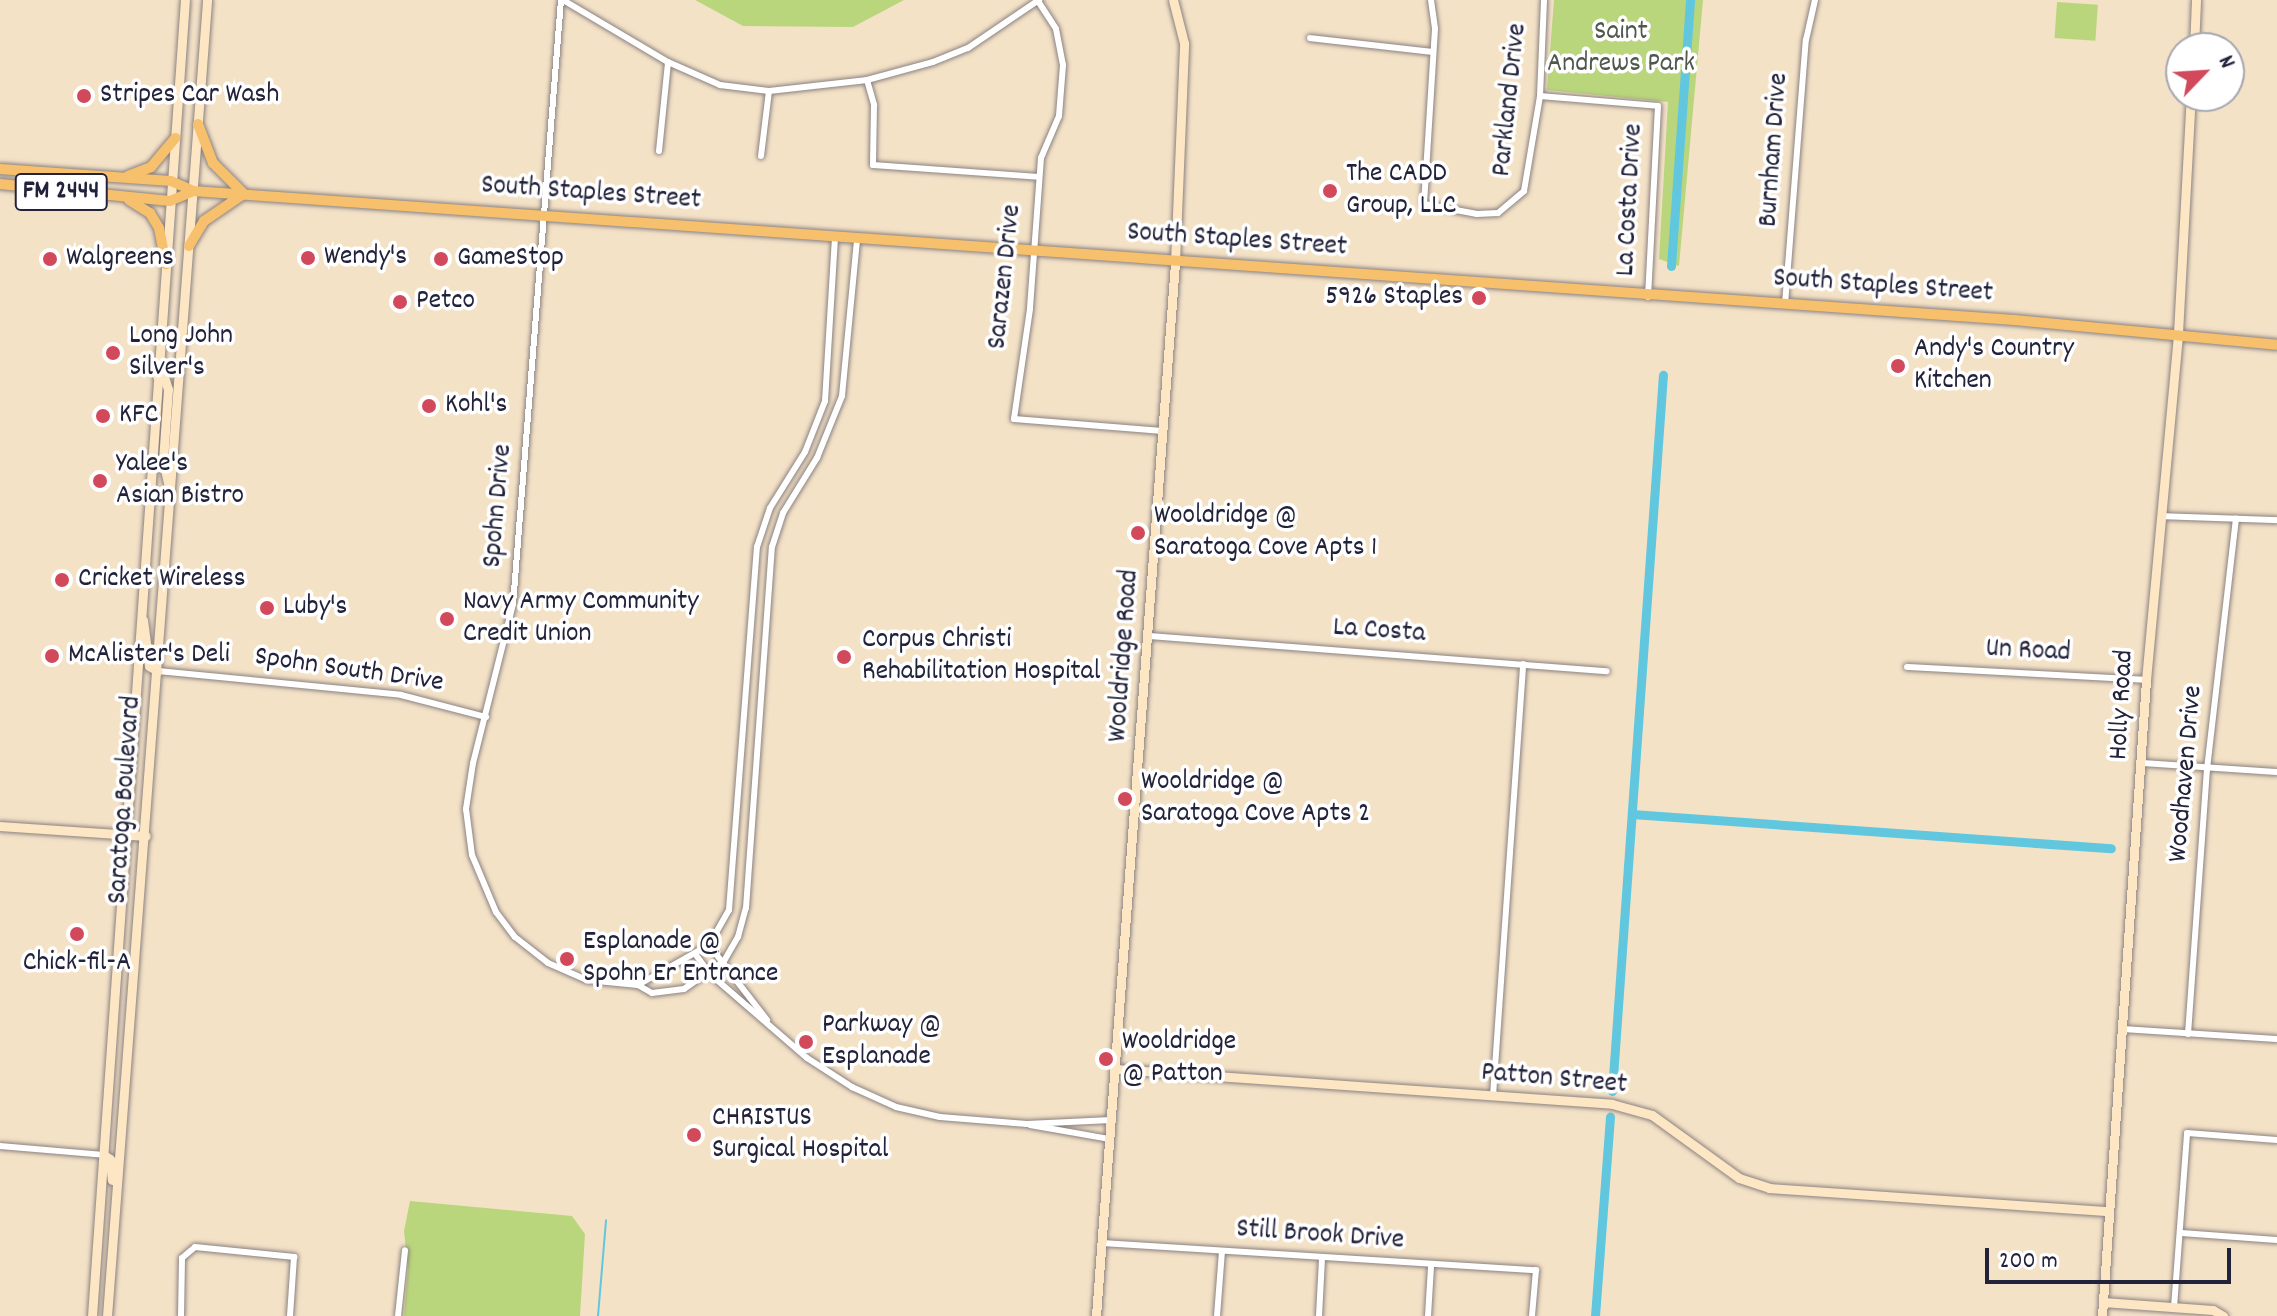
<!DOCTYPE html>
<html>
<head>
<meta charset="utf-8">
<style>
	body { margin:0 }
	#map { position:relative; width:2277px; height:1316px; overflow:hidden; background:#f4e2c7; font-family:Dekko,sans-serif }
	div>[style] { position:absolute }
	.green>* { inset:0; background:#bad67c; transform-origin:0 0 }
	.stream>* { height:2px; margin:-1px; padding:0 1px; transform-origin:1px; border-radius:1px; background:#61c7de }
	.canal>* { height:9px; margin:-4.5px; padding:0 4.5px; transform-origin:4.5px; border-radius:4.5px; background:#61c7de }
	.roads { filter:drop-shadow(0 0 2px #8b8281) drop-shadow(0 0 2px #8b8281) }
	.street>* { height:6px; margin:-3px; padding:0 3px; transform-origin:3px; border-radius:3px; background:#fff }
	.secondary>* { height:9px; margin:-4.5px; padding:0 4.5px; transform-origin:4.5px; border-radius:4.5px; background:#fce6c4 }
	.primary>* { height:10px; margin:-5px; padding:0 5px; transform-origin:5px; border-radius:5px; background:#f7c06c }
	.dots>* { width:22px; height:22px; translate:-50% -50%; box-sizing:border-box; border:4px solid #fff; border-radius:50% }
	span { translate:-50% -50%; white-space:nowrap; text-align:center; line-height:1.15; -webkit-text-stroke:7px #fff; paint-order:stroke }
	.shield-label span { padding:2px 6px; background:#fff; border:2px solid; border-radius:6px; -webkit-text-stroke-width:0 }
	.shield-label { font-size:26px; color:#22223b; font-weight:700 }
	.park-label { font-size:28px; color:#50584e }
	.poi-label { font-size:28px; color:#22223b }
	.left { translate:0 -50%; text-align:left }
	.right { translate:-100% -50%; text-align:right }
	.street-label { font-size:28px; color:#22223b }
	.north { position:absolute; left:2165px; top:32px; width:80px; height:80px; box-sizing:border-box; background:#fff; border:2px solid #a7a7b1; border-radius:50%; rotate:65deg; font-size:22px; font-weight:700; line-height:32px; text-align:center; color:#22223b }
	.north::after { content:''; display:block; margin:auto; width:28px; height:36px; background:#d1495b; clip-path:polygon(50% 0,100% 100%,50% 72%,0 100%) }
	.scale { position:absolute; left:1985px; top:1248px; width:246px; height:36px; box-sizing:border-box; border:4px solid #22223b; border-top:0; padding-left:10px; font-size:24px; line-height:28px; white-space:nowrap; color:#22223b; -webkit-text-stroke:6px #fff; paint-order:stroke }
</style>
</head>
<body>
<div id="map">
	<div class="green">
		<i style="clip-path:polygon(695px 0,904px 0,853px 27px,743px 26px)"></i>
		<i style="clip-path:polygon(1554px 0,1703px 0,1679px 266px,1659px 259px,1668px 102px,1547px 90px)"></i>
		<i style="left:2057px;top:2px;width:41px;height:36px;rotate:4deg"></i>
		<i style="clip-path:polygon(410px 1201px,572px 1216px,585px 1234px,580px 1316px,404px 1316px,408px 1269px,404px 1231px)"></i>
	</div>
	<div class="stream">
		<i style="left:598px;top:1316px;width:96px;rotate:-85.2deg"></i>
	</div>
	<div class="canal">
		<i style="left:1671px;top:266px;width:267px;rotate:-85.9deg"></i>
		<i style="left:1632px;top:814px;width:480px;rotate:4.1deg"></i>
		<i style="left:1612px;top:1091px;width:718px;rotate:-85.93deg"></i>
		<i style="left:1595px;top:1316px;width:200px;rotate:-85.7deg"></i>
	</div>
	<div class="roads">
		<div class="street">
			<i style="left:561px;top:0;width:606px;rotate:94.54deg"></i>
			<i style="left:513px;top:604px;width:164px;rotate:104.1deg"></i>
			<i style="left:473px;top:763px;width:47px;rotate:98.7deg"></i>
			<i style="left:466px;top:809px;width:46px;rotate:82.6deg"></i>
			<i style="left:472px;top:855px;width:62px;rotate:67.2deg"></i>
			<i style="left:496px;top:912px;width:31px;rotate:53deg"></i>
			<i style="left:515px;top:937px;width:42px;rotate:38.2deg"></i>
			<i style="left:548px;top:963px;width:43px;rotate:23.6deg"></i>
			<i style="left:587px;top:980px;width:51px;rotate:5.6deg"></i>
			<i style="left:638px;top:985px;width:16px;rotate:30deg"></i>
			<i style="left:652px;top:993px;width:32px;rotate:-7deg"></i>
			<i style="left:684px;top:989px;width:49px;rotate:-35deg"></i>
			<i style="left:724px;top:961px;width:28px;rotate:-60deg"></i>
			<i style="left:738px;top:937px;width:30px;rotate:-75deg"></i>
			<i style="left:746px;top:908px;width:362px;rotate:-85.9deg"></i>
			<i style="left:772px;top:547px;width:36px;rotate:-72deg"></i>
			<i style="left:783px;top:513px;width:65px;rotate:-58.3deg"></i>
			<i style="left:817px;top:458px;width:67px;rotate:-68deg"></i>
			<i style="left:842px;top:396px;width:158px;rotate:-84.5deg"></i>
			<i style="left:563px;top:0;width:122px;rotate:30.6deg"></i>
			<i style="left:668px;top:62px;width:57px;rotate:23.9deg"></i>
			<i style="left:720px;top:85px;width:49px;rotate:7deg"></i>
			<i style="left:769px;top:91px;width:99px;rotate:-6.4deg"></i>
			<i style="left:867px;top:80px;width:68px;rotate:-15.3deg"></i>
			<i style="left:933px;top:62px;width:38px;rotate:-22deg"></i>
			<i style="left:968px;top:48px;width:86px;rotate:-34.1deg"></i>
			<i style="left:1431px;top:0;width:29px;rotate:82deg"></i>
			<i style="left:1435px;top:29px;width:175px;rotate:93.6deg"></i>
			<i style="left:1424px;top:204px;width:54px;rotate:10.7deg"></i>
			<i style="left:1477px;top:214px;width:21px;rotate:-3deg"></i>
			<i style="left:1498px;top:213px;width:34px;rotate:-40deg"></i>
			<i style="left:1524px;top:191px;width:96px;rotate:-80.4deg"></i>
			<i style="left:1540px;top:96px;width:96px;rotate:-87.6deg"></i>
			<i style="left:1038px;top:1px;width:33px;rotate:57deg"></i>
			<i style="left:1056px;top:29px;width:37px;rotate:79deg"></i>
			<i style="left:1063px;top:65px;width:51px;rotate:94.5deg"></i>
			<i style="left:1059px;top:116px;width:46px;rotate:113.2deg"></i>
			<i style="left:1041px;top:158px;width:151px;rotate:94.2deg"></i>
			<i style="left:1030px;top:309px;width:111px;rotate:98.3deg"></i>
			<i style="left:1014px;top:419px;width:149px;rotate:4.6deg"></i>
			<i style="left:1310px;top:38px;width:123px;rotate:6.5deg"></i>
			<i style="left:867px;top:80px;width:26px;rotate:74deg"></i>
			<i style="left:874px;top:105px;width:60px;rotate:91deg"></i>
			<i style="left:873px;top:165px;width:166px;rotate:4.1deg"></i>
			<i style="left:1540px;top:96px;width:118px;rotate:4.8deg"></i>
			<i style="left:1658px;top:106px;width:191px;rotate:93deg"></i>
			<i style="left:659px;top:151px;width:89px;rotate:-84.2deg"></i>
			<i style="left:761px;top:156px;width:65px;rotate:-83deg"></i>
			<i style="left:1785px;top:304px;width:265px;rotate:-85.5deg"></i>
			<i style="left:1806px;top:40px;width:41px;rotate:-77.3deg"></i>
			<i style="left:2161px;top:516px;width:116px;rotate:2deg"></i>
			<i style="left:1149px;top:636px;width:459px;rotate:4.4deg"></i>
			<i style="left:1907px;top:667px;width:239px;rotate:3.1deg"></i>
			<i style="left:158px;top:671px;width:244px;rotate:5.6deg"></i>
			<i style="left:401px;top:695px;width:88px;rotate:14.5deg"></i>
			<i style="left:2142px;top:763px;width:135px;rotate:3.8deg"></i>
			<i style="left:709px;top:945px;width:95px;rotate:52.3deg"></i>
			<i style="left:696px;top:955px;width:24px;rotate:54deg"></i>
			<i style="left:710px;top:974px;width:128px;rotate:40.9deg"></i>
			<i style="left:807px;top:1058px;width:54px;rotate:32.8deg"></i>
			<i style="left:852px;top:1087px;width:48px;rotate:24.4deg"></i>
			<i style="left:896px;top:1107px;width:45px;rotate:12.8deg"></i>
			<i style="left:940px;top:1117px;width:87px;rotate:4.6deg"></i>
			<i style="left:1027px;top:1124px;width:84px;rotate:-2.7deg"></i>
			<i style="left:638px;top:985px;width:81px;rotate:-29.4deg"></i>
			<i style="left:709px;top:945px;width:40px;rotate:-60.3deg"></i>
			<i style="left:729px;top:910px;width:364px;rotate:-85.6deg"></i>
			<i style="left:757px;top:547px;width:41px;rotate:-71.6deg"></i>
			<i style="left:770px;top:508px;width:66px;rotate:-58deg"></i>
			<i style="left:805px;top:452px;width:55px;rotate:-68.6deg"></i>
			<i style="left:825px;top:401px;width:164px;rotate:-86.5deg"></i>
			<i style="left:2122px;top:1029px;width:155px;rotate:3.7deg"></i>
			<i style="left:2188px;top:1034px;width:266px;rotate:-85.9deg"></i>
			<i style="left:2207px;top:769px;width:252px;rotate:-83.4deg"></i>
			<i style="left:1493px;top:1096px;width:433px;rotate:-86deg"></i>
			<i style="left:1030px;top:1125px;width:80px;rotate:10deg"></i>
			<i style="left:0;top:1146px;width:104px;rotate:4.9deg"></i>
			<i style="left:2181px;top:1233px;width:96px;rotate:4.2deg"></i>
			<i style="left:1101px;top:1243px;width:436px;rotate:3.6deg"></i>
			<i style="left:1536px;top:1270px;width:46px;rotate:95deg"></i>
			<i style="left:2174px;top:1307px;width:174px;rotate:-85.7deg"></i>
			<i style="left:2187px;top:1133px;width:90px;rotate:4.4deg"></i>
			<i style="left:181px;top:1316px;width:58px;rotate:-89deg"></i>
			<i style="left:182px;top:1258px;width:17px;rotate:-40deg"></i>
			<i style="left:195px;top:1247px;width:100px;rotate:5.8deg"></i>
			<i style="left:294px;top:1257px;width:59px;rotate:93.9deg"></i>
			<i style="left:398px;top:1316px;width:66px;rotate:-83.9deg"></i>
			<i style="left:1217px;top:1316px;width:65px;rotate:-85.6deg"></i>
			<i style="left:1319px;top:1316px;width:58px;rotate:-87deg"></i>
			<i style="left:1428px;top:1316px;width:49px;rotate:-86.5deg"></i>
		</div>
		<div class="secondary">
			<i style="left:2194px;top:48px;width:48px;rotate:-87.6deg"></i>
			<i style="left:157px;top:376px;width:7px;rotate:8deg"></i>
			<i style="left:164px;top:377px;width:13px;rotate:72deg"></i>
			<i style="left:168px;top:389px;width:72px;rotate:94deg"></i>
			<i style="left:163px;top:461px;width:28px;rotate:77deg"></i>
			<i style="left:143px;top:620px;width:46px;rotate:82.6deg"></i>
			<i style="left:149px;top:666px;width:10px;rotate:29deg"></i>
			<i style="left:0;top:826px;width:146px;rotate:3.9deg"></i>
			<i style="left:1116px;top:1069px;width:497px;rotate:4deg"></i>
			<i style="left:1612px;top:1104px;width:41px;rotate:15.4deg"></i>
			<i style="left:1652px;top:1115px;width:107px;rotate:35.9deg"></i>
			<i style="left:1739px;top:1178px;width:32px;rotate:18deg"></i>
			<i style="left:1769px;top:1188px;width:340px;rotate:3.9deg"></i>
			<i style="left:104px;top:1155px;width:7px;rotate:34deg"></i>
			<i style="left:110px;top:1159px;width:21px;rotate:85deg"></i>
			<i style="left:2103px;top:1302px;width:110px;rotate:4.2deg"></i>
			<i style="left:2213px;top:1310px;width:12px;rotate:31deg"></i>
			<i style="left:92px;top:1316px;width:1319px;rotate:-85.96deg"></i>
			<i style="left:107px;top:1316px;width:1320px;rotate:-85.65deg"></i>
			<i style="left:1096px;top:1316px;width:1057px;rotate:-85.71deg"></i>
			<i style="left:1175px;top:262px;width:219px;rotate:-87.6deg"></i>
			<i style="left:1184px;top:43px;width:44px;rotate:-104.3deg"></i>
			<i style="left:2102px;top:1316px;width:638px;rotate:-86.04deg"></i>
			<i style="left:2146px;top:680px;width:348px;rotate:-84.7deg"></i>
			<i style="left:2178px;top:333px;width:237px;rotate:-86.9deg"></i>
		</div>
		<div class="primary">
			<i style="left:198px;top:124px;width:42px;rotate:69deg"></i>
			<i style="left:213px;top:163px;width:44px;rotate:45deg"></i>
			<i style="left:0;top:169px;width:171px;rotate:4deg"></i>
			<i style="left:171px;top:181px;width:24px;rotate:24deg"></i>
			<i style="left:193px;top:191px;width:1826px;rotate:4.05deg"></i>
			<i style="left:2014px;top:320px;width:264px;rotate:5.4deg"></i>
			<i style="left:128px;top:176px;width:25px;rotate:-21deg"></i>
			<i style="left:151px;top:167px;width:38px;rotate:-50deg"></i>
			<i style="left:0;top:184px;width:171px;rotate:5.7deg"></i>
			<i style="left:170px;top:201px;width:25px;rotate:-23deg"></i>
			<i style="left:129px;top:200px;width:25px;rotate:32deg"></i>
			<i style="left:150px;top:213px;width:17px;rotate:59deg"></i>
			<i style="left:159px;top:228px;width:37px;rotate:79deg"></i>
			<i style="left:189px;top:246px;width:29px;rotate:-59deg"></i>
			<i style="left:204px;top:221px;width:46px;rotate:-34.4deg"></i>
		</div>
	</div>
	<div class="dots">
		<i style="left:84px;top:96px;background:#d1495b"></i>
		<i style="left:1330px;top:191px;background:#d1495b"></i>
		<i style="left:308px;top:258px;background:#d1495b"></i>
		<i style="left:50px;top:259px;background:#d1495b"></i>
		<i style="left:441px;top:259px;background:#d1495b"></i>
		<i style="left:1479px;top:298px;background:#d1495b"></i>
		<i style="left:400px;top:302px;background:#d1495b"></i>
		<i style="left:113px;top:353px;background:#d1495b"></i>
		<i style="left:1898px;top:366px;background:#d1495b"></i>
		<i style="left:429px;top:406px;background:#d1495b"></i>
		<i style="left:103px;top:416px;background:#d1495b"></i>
		<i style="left:100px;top:481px;background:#d1495b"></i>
		<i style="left:1138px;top:533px;background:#d1495b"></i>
		<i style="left:62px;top:580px;background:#d1495b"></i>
		<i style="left:267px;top:608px;background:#d1495b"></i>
		<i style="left:447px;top:619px;background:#d1495b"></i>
		<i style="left:52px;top:656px;background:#d1495b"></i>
		<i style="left:844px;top:657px;background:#d1495b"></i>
		<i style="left:1125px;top:799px;background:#d1495b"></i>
		<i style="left:77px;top:934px;background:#d1495b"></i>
		<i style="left:567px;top:959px;background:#d1495b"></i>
		<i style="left:806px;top:1042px;background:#d1495b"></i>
		<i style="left:1106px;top:1059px;background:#d1495b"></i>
		<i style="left:694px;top:1135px;background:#d1495b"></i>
	</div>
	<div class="shield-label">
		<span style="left:61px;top:192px">FM 2444</span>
	</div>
	<div class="park-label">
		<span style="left:1621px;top:49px">Saint<br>Andrews Park</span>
	</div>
	<div class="poi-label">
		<span class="left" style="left:100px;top:96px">Stripes Car Wash</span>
		<span class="left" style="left:1346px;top:191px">The CADD<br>Group, LLC</span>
		<span class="left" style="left:324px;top:258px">Wendy's</span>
		<span class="left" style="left:66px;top:259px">Walgreens</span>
		<span class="left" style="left:457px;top:259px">GameStop</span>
		<span class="right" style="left:1463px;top:298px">5926 Staples</span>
		<span class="left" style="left:416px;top:302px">Petco</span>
		<span class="left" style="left:129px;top:353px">Long John<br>Silver's</span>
		<span class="left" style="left:1914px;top:366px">Andy's Country<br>Kitchen</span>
		<span class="left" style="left:445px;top:406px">Kohl's</span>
		<span class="left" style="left:119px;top:416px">KFC</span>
		<span class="left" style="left:116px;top:481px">Yalee's<br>Asian Bistro</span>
		<span class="left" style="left:1154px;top:533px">Wooldridge @<br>Saratoga Cove Apts 1</span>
		<span class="left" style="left:78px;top:580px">Cricket Wireless</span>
		<span class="left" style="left:463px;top:619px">Navy Army Community<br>Credit Union</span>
		<span class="left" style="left:283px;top:608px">Luby's</span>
		<span class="left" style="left:862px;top:657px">Corpus Christi<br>Rehabilitation Hospital</span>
		<span class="left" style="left:68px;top:656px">McAlister's Deli</span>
		<span class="left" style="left:1141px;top:799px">Wooldridge @<br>Saratoga Cove Apts 2</span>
		<span class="left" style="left:583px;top:959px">Esplanade @<br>Spohn Er Entrance</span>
		<span style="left:77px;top:964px">Chick-fil-A</span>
		<span class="left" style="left:822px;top:1042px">Parkway @<br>Esplanade</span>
		<span class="left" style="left:1122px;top:1059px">Wooldridge<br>@ Patton</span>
		<span class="left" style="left:712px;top:1135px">CHRISTUS<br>Surgical Hospital</span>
	</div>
	<div class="street-label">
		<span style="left:1511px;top:100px;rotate:-84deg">Parkland Drive</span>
		<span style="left:1775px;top:150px;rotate:-86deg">Burnham Drive</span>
		<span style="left:591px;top:194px;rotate:4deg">South Staples Street</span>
		<span style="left:1631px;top:200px;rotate:-87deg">La Costa Drive</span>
		<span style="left:1237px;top:241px;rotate:4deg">South Staples Street</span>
		<span style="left:1006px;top:277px;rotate:-84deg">Sarazen Drive</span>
		<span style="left:1883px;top:287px;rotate:4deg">South Staples Street</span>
		<span style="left:499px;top:506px;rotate:-85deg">Spohn Drive</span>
		<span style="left:1379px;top:632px;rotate:4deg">La Costa</span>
		<span style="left:2028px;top:652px;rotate:3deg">Un Road</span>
		<span style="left:1125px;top:656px;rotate:-86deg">Wooldridge Road</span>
		<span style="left:349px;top:671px;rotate:8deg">Spohn South Drive</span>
		<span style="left:2123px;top:705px;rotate:-87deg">Holly Road</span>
		<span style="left:2187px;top:774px;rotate:-85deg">Woodhaven Drive</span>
		<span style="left:126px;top:800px;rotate:-86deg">Saratoga Boulevard</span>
		<span style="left:1554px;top:1080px;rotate:5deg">Patton Street</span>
		<span style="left:1320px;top:1236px;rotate:4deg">Still Brook Drive</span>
	</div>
	<div class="north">N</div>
	<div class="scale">200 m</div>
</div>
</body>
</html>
